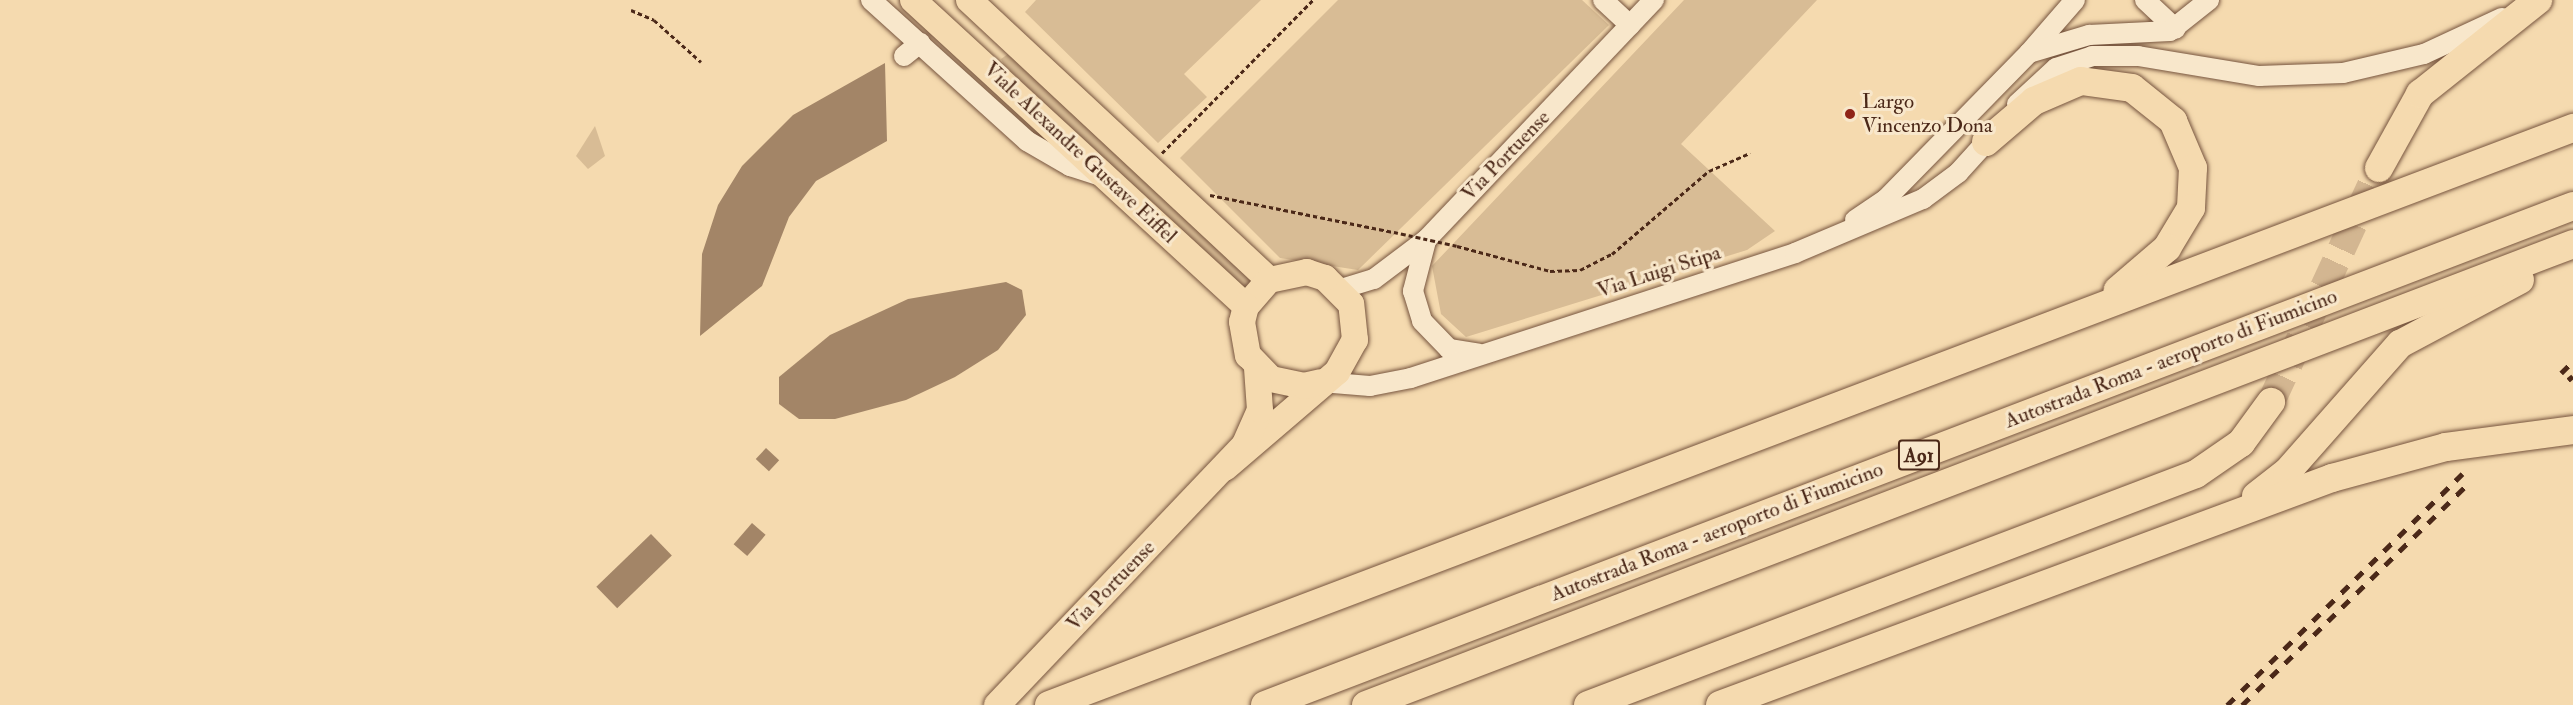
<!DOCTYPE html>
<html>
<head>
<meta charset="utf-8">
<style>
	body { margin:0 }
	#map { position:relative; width:2573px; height:705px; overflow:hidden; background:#f5daaf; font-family:"IM FELL Double Pica",serif }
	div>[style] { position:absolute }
	.green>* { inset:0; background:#d8bc95 }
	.building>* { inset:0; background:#a38567; transform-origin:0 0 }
	.highway-tunnel>* { height:28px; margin-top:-14px; transform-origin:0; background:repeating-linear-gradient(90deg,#d3b691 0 28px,transparent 0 42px) }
	.path>* { height:3px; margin-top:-1.5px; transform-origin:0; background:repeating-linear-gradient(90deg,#4b2818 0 4.5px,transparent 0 7.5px) }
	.roads { filter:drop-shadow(0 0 2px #76543e) drop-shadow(0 0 2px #76543e) }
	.minor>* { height:20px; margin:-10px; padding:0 10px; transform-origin:10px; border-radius:10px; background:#f8e7cb }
	.major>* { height:26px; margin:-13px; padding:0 13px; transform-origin:13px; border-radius:13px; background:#f5daaf }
	.highway>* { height:28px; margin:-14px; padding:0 14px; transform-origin:14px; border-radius:14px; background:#f5daaf }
	.rail>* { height:4.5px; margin-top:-2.25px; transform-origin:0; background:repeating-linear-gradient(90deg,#4b2818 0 10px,transparent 0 20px) }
	.path-bridge>* { height:3px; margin-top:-1.5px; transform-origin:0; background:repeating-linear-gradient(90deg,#4b2818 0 4.5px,transparent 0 7.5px) }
	.dots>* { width:16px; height:16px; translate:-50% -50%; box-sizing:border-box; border:3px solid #f8e7cb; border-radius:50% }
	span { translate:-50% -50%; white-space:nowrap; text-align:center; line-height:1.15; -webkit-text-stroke:6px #f8e7cb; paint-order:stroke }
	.shield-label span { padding:2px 4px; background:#f8e7cb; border:2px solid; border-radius:4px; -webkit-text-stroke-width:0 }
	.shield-label { font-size:20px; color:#4b2818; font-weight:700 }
	.poi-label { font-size:21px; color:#4b2818 }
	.left { translate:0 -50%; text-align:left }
	.street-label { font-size:21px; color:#4b2818 }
</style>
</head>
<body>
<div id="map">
	<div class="green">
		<i style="clip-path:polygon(1036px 0,1261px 0,1184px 74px,1207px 97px,1158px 143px,1025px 12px)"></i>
		<i style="clip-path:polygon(1338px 0,1582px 0,1609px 25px,1358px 270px,1280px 258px,1180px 158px)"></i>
		<i style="clip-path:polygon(1684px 0,1817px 0,1681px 144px,1775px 231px,1747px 250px,1466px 337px,1441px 314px,1432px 266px)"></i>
		<i style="clip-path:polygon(1008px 54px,1258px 284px,1248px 295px,1004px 65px,1001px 59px)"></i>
		<i style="clip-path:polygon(595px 126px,605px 156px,588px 169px,576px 156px)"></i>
	</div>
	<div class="building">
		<i style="clip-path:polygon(885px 63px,887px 141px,816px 181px,789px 217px,762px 286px,700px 336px,702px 254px,718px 205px,742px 166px,793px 115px)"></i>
		<i style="clip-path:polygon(1006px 282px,1022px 290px,1026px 315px,998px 350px,955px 377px,906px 400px,835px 419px,799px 419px,779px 404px,779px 377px,830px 335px,908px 299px)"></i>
		<i style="left:766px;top:448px;width:18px;height:15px;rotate:43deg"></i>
		<i style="left:752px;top:523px;width:18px;height:28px;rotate:41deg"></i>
		<i style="left:651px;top:534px;width:30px;height:76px;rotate:46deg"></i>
	</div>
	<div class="highway-tunnel">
		<i style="left:2271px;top:402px;width:258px;rotate:-65.2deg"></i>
	</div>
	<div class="path">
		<i style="left:631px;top:10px;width:25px;rotate:23deg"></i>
		<i style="left:654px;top:20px;width:63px;rotate:41.8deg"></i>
		<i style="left:1162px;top:153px;width:215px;rotate:-45.4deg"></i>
		<i style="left:1210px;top:195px;width:188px;rotate:11.4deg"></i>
		<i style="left:1457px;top:246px;width:96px;rotate:15deg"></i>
		<i style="left:1550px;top:271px;width:30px;rotate:-2deg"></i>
		<i style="left:1580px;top:270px;width:36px;rotate:-27deg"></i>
		<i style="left:1612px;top:254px;width:128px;rotate:-40.6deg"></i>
		<i style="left:1709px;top:171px;width:45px;rotate:-23.7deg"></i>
	</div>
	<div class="roads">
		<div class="minor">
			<i style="left:871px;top:0;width:210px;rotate:42.1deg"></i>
			<i style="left:1027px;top:141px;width:50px;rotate:30.2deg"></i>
			<i style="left:1070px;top:166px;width:35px;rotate:18deg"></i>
			<i style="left:1603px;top:0;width:37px;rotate:43deg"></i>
			<i style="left:2145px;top:0;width:42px;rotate:43.1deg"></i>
			<i style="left:2029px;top:53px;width:70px;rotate:-49deg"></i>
			<i style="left:904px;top:56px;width:21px;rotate:-39deg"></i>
			<i style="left:2017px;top:104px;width:53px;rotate:-42.7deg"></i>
			<i style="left:2056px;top:68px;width:38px;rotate:-18deg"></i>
			<i style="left:2092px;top:56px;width:46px"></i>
			<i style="left:2138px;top:56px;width:123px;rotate:9.4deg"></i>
			<i style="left:2259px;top:76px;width:84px;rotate:-2deg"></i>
			<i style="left:2343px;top:73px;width:83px;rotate:-13.2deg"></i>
			<i style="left:2424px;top:54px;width:86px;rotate:-24.8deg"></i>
			<i style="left:1855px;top:220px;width:37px;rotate:-34deg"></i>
			<i style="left:1886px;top:199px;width:204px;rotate:-45.6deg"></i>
			<i style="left:2029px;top:53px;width:63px;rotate:-16.7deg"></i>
			<i style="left:2089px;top:35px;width:81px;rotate:-2.8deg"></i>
			<i style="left:2170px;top:31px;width:50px;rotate:-38.5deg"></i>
			<i style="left:1426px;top:241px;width:52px;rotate:104.6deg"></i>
			<i style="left:1413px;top:291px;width:31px;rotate:73deg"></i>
			<i style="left:1422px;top:321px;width:39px;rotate:46deg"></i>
			<i style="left:1449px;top:349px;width:30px;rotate:9deg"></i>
			<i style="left:1341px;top:289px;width:34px;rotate:-17deg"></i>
			<i style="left:1374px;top:279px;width:66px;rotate:-37deg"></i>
			<i style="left:1427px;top:239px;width:330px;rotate:-46.5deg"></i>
			<i style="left:1321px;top:382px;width:49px;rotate:4.7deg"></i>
			<i style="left:1370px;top:386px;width:42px;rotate:-11deg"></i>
			<i style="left:1411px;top:378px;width:404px;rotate:-18deg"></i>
			<i style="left:1795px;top:253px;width:139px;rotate:-22.9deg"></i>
			<i style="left:1923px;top:199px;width:44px;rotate:-36.6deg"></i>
			<i style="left:1958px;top:173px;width:55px;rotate:-47.9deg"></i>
		</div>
		<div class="major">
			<i style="left:913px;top:0;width:452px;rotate:42.6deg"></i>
			<i style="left:969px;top:0;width:410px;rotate:43deg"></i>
			<i style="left:1225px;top:468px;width:148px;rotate:-40.6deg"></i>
			<i style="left:1337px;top:372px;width:37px;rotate:-61deg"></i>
			<i style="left:1355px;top:340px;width:36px;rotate:-96deg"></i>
			<i style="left:1351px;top:304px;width:37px;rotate:-135deg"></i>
			<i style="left:1325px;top:278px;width:19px;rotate:-162deg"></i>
			<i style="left:1307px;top:272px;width:39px;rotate:168deg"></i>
			<i style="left:1269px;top:280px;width:35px;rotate:131deg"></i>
			<i style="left:1246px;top:306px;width:16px;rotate:104deg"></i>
			<i style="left:1242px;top:322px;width:34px;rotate:80deg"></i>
			<i style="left:1248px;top:355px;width:33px;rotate:46deg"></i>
			<i style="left:1271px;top:379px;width:34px;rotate:12deg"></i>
			<i style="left:1304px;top:386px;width:17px;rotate:-13deg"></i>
			<i style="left:997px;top:705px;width:358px;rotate:-46.4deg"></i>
			<i style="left:1244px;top:446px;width:39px;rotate:-66deg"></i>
			<i style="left:1260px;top:410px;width:42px;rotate:-94.1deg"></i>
		</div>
		<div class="highway">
			<i style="left:1986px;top:142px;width:63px;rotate:-40.5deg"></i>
			<i style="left:2034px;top:101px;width:51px;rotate:-23.1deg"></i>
			<i style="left:2081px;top:81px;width:51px;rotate:7.8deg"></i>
			<i style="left:2132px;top:88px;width:53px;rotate:38.8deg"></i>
			<i style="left:2173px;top:121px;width:51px;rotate:66.9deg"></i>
			<i style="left:2193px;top:168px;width:40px;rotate:92.9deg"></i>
			<i style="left:2191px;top:208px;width:47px;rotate:121deg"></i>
			<i style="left:2167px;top:248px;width:65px;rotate:139.4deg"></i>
			<i style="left:2379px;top:168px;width:85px;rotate:-61deg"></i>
			<i style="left:2420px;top:94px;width:151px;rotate:-38.5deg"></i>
			<i style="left:2256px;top:496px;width:39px;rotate:-38deg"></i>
			<i style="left:2287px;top:472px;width:171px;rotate:-48.6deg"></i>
			<i style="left:2400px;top:344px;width:136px;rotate:-28.1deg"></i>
			<i style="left:1049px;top:705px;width:1630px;rotate:-20.74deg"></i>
			<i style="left:1265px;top:705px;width:1400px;rotate:-20.88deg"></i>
			<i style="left:1366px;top:705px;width:1292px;rotate:-20.9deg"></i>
			<i style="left:1588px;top:705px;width:650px;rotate:-20.8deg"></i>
			<i style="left:2196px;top:474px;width:55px;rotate:-34.6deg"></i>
			<i style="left:2241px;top:443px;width:51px;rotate:-53.8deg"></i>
			<i style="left:1720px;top:705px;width:653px;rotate:-20.35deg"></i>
			<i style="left:2332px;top:478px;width:118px;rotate:-15.2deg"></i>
			<i style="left:2446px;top:447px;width:128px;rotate:-7.6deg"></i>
		</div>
	</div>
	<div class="rail">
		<i style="left:2561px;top:373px;width:17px;rotate:-45deg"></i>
		<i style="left:2568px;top:380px;width:6px;rotate:-39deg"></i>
		<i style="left:2227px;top:705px;width:330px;rotate:-44.5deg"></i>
		<i style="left:2242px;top:705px;width:318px;rotate:-44.4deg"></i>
	</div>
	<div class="path-bridge">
		<i style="left:1394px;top:232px;width:65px;rotate:12.5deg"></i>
	</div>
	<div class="dots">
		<i style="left:1850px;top:114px;background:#8f2418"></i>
	</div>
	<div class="shield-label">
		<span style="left:1919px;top:455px">A91</span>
	</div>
	<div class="poi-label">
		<span class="left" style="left:1862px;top:114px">Largo<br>Vincenzo Dona</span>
	</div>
	<div class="street-label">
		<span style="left:1080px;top:153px;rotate:43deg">Viale Alexandre Gustave Eiffel</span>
		<span style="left:1506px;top:156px;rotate:-46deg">Via Portuense</span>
		<span style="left:1659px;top:272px;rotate:-18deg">Via Luigi Stipa</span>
		<span style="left:2171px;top:359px;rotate:-21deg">Autostrada Roma - aeroporto di Fiumicino</span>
		<span style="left:1717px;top:532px;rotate:-21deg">Autostrada Roma - aeroporto di Fiumicino</span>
		<span style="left:1111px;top:586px;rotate:-46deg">Via Portuense</span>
	</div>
</div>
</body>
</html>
